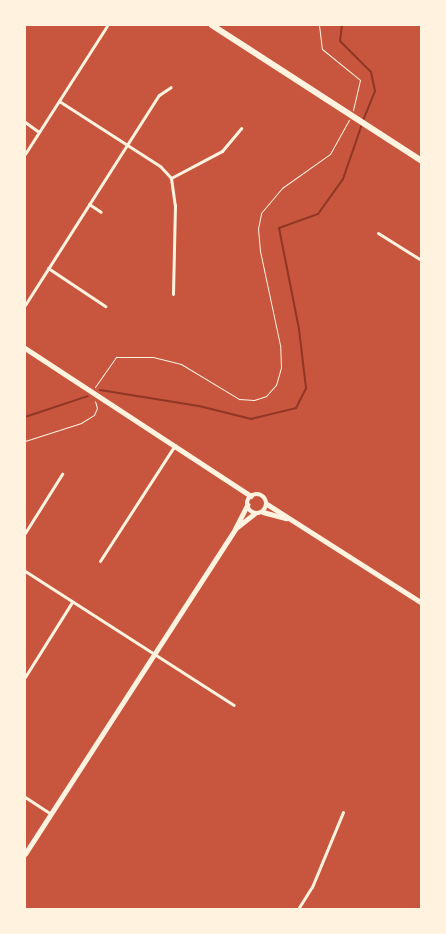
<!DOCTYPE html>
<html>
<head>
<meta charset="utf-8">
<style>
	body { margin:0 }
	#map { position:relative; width:446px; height:934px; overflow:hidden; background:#c8553d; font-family:"Space Grotesk",sans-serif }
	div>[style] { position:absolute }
	.stream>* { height:2px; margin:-1px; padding:0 1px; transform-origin:1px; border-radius:1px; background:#8f3625 }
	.path>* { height:1px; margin:-0.5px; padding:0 0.5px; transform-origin:0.5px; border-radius:0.5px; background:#fff3e0 }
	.minor>* { height:3px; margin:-1.5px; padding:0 1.5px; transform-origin:1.5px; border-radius:1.5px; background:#fff3e0 }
	.tertiary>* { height:4.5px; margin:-2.25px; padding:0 2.25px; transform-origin:2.25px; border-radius:2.25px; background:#fff3e0 }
	.tertiary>.ring { margin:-2.25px; padding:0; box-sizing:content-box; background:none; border:4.5px solid #fff3e0; border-radius:50% }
	.trunk>* { height:5.5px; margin:-2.75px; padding:0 2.75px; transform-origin:2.75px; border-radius:2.75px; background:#fff3e0 }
	span { translate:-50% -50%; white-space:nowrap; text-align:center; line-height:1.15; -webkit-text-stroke:5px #fff3e0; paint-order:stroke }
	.frame { position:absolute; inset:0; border:26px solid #fff3e0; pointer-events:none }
</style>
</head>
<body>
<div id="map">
	<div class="stream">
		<i style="left:342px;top:25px;width:16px;rotate:97deg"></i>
		<i style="left:340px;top:41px;width:44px;rotate:45deg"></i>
		<i style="left:371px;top:72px;width:19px;rotate:78deg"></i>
		<i style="left:375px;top:91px;width:31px;rotate:112deg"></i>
		<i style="left:100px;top:390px;width:100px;rotate:9.2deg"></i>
		<i style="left:199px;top:406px;width:54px;rotate:14deg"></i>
		<i style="left:251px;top:419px;width:46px;rotate:-13.7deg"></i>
		<i style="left:296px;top:408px;width:22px;rotate:-63deg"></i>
		<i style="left:306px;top:388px;width:59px;rotate:-96.8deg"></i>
		<i style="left:299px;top:329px;width:103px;rotate:-101.2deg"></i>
		<i style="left:279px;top:228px;width:41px;rotate:-19.7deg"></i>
		<i style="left:318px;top:214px;width:43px;rotate:-54.5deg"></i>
		<i style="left:343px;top:179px;width:58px;rotate:-70.9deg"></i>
		<i style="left:25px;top:417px;width:66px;rotate:-18.4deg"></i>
	</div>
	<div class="path">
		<i style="left:319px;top:25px;width:24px;rotate:83deg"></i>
		<i style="left:322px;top:49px;width:49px;rotate:39.2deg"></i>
		<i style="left:360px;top:80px;width:31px;rotate:103deg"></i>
		<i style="left:95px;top:387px;width:37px;rotate:-55deg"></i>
		<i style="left:116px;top:357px;width:37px"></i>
		<i style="left:153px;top:357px;width:29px;rotate:14deg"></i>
		<i style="left:181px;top:364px;width:68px;rotate:31.1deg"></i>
		<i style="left:239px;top:399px;width:15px;rotate:4deg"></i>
		<i style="left:254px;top:400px;width:13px;rotate:-18deg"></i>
		<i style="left:266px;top:396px;width:15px;rotate:-48deg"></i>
		<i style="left:276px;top:385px;width:18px;rotate:-74deg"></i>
		<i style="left:281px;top:368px;width:23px;rotate:-92deg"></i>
		<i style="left:280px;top:345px;width:96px;rotate:-102deg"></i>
		<i style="left:260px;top:251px;width:22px;rotate:-95deg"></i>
		<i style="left:258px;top:229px;width:16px;rotate:-79deg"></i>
		<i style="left:261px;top:213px;width:33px;rotate:-50deg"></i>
		<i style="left:282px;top:188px;width:59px;rotate:-35.3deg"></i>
		<i style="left:330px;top:154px;width:39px;rotate:-61deg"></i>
		<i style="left:25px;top:441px;width:59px;rotate:-17.8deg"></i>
		<i style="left:81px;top:423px;width:15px;rotate:-32deg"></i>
		<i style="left:94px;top:415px;width:8px;rotate:-67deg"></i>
		<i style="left:97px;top:408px;width:7px;rotate:-106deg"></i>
	</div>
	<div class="minor">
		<i style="left:59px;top:101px;width:120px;rotate:32.8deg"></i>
		<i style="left:160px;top:166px;width:16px;rotate:47deg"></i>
		<i style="left:171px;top:178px;width:27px;rotate:82deg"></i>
		<i style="left:175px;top:205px;width:89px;rotate:91.3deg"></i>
		<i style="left:25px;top:122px;width:17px;rotate:36deg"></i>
		<i style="left:25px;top:154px;width:152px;rotate:-57.4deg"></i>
		<i style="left:171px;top:178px;width:58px;rotate:-27.9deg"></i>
		<i style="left:222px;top:151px;width:30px;rotate:-50deg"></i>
		<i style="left:89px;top:204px;width:14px;rotate:34deg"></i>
		<i style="left:378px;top:233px;width:51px;rotate:32.1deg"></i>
		<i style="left:48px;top:268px;width:69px;rotate:33.7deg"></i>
		<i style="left:25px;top:305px;width:249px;rotate:-57.5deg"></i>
		<i style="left:159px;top:95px;width:14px;rotate:-34deg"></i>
		<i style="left:25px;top:533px;width:70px;rotate:-57.9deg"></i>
		<i style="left:100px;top:561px;width:138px;rotate:-57.1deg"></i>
		<i style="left:25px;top:571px;width:248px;rotate:32.7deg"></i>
		<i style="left:25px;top:677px;width:89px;rotate:-57.9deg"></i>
		<i style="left:25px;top:797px;width:31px;rotate:33deg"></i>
		<i style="left:298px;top:909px;width:26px;rotate:-58deg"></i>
		<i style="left:312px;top:887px;width:81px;rotate:-67.5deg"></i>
	</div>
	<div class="tertiary">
		<i style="left:25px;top:348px;width:270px;rotate:33.2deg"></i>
		<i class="ring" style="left:247px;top:494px;width:15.5px;height:15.5px"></i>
		<i style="left:267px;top:504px;width:183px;rotate:32.5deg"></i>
		<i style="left:263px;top:512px;width:24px;rotate:15deg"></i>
		<i style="left:236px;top:528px;width:23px;rotate:-38deg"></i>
		<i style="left:25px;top:854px;width:387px;rotate:-57.1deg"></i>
		<i style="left:235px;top:529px;width:27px;rotate:-63deg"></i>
	</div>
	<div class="trunk">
		<i style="left:212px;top:25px;width:249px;rotate:32.9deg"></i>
	</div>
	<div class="frame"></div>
</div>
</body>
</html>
